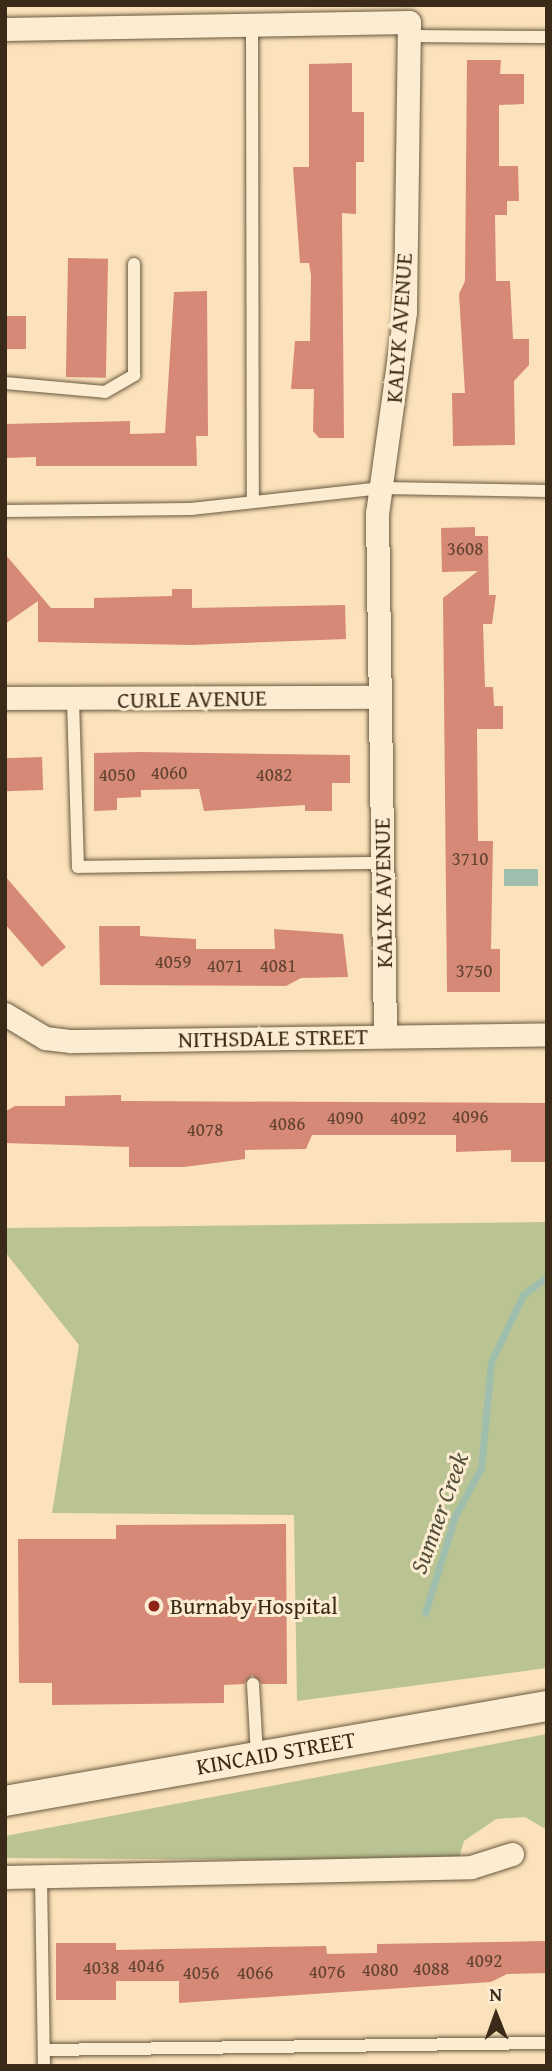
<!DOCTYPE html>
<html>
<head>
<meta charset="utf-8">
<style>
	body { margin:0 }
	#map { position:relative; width:552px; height:2071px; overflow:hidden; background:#fbe2ba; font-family:"Gentium Book Plus",serif }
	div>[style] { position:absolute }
	.green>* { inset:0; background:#bac493 }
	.water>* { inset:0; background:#9fbead; transform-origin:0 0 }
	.stream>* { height:7px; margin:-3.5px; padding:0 3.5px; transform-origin:3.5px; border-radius:3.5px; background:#9fbead }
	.building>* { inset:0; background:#d58976; transform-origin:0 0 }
	.roads { filter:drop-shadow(0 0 2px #6a5940) drop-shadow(0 0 2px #6a5940) }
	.service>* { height:12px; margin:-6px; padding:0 6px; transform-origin:6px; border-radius:6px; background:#fcecd2 }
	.minor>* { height:23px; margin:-11.5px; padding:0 11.5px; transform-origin:11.5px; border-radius:11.5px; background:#fcecd2 }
	.tertiary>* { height:30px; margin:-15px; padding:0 15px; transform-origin:15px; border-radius:15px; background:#fcecd2 }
	.dots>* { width:19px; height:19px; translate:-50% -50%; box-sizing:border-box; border:4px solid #fcecd2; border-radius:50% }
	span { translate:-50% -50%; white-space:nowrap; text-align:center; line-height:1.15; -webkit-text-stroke:6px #fcecd2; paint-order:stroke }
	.number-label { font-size:19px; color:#614230 }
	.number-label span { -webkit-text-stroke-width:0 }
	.street-label { font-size:23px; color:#3a2b18 }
	.poi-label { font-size:23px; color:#3a2b18 }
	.left { translate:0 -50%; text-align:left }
	.water-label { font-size:24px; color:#53503d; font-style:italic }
	.frame { position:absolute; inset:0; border:7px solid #3a2b18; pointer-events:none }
	.north { position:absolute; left:461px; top:1980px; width:70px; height:70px; -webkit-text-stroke:5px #fcecd2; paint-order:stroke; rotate:359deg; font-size:19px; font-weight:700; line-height:28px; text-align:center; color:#3a2b18 }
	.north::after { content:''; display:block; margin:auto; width:24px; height:32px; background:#3a2b18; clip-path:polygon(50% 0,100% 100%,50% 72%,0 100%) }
</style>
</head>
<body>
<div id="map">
	<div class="green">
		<i style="clip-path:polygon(547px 1222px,547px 1668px,297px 1701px,294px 1515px,52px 1513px,79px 1345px,5px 1252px,5px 1228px)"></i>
		<i style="clip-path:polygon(547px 1734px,547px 1830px,525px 1817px,496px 1819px,464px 1841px,458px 1861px,5px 1858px,5px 1836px)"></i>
	</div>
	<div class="water">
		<i style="left:504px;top:869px;width:34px;height:17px"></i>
	</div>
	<div class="stream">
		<i style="left:425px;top:1613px;width:102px;rotate:-72.8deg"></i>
		<i style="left:455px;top:1516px;width:55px;rotate:-61.6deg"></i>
		<i style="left:481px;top:1468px;width:106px;rotate:-84.6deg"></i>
		<i style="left:491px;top:1362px;width:74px;rotate:-64.5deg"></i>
		<i style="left:523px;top:1295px;width:31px;rotate:-38deg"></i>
	</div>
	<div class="building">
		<i style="clip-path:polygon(467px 60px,501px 60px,500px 74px,524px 74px,524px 104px,499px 105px,499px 166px,518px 166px,519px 201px,507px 201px,507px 215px,495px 215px,496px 281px,510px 281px,513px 339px,529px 339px,529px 365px,514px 381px,515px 445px,453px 446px,452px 393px,465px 393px,459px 294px,465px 281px)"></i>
		<i style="clip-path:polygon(352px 63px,352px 112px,364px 112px,364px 162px,356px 162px,356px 214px,342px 213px,344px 438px,319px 438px,313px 431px,314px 389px,291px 389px,295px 341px,310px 341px,311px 275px,309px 263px,300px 263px,293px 167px,309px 167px,309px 64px)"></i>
		<i style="left:68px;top:258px;width:40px;height:119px;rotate:1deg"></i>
		<i style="clip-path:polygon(207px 291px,208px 436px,196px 436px,197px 466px,36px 466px,36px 457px,5px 458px,5px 424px,130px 421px,130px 434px,165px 433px,174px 292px)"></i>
		<i style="left:5px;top:316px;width:21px;height:33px"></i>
		<i style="clip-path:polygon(475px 527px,475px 536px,488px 536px,489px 595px,496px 595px,492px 624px,483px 624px,485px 687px,493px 687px,494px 706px,503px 706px,503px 729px,477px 729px,478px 841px,493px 841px,491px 949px,500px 949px,500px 992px,447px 992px,443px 598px,478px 571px,442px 572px,441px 528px)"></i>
		<i style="clip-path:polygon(5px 554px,51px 608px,94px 608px,94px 598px,172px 596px,172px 589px,192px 589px,192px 608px,345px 605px,346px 639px,192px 645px,38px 642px,38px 601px,5px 624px)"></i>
		<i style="clip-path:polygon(140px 752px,350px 755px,350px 783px,332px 783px,332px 811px,305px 811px,305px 805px,204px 811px,199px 789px,141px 790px,141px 797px,117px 798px,117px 810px,94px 811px,94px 753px)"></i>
		<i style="left:42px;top:757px;width:33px;height:37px;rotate:88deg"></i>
		<i style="clip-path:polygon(5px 876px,66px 947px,42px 967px,5px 924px)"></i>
		<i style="clip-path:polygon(99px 926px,140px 926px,140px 936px,196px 939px,196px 949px,275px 949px,274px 929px,343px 934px,348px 977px,301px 978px,286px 986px,100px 985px)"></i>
		<i style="clip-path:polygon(121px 1095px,121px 1101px,547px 1103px,547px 1162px,511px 1162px,511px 1150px,456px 1152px,456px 1135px,312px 1135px,306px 1149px,245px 1150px,245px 1159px,184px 1167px,129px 1167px,129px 1147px,5px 1143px,6px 1111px,15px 1106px,65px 1106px,65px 1096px)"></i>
		<i style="clip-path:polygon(286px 1524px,287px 1684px,262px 1684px,252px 1675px,244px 1684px,224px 1685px,224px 1703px,52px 1705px,52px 1683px,19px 1683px,18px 1539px,116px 1539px,116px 1525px)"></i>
		<i style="clip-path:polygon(547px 1941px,547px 1973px,507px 1974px,491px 1982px,179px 2003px,179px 1981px,116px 1981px,116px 2000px,56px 2000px,56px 1943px,116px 1943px,116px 1950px,326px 1946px,327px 1954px,377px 1953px,377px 1944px)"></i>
	</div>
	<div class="roads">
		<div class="service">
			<i style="left:252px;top:26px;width:474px;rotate:89.9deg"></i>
			<i style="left:409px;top:36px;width:138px;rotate:0.4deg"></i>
			<i style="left:5px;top:383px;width:100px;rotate:5.1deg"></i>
			<i style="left:105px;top:392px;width:34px;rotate:-30deg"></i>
			<i style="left:134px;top:375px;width:111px;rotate:-90deg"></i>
			<i style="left:5px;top:511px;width:186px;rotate:-0.6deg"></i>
			<i style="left:191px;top:509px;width:192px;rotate:-6.3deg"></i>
			<i style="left:382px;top:488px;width:165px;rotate:1deg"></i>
			<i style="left:73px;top:700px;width:167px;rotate:88.3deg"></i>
			<i style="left:78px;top:867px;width:304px;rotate:-0.8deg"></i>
			<i style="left:253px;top:1684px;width:72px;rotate:86.8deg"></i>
			<i style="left:41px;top:1877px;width:189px;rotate:89.1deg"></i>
			<i style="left:44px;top:2050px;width:503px;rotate:-0.8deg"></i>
		</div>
		<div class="minor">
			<i style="left:5px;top:29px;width:404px;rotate:-1deg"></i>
			<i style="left:409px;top:22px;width:290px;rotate:90.8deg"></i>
			<i style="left:405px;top:312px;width:203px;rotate:97.9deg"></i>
			<i style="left:377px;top:513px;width:523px;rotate:89.12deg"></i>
			<i style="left:5px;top:698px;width:375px;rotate:-0.2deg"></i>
			<i style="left:5px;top:1014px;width:47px;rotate:31deg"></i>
			<i style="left:45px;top:1038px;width:26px;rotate:7deg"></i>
			<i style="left:71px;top:1041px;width:476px;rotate:-0.8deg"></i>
			<i style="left:5px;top:1877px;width:466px;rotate:-1.2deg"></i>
			<i style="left:471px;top:1867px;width:43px;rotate:-17.6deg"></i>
		</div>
		<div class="tertiary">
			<i style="left:5px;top:1801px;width:550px;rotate:-9.94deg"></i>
		</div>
	</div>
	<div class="dots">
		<i style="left:154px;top:1606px;background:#8f2418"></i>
	</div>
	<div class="number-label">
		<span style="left:465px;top:549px">3608</span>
		<span style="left:169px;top:773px">4060</span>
		<span style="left:117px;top:775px">4050</span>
		<span style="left:274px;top:775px">4082</span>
		<span style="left:470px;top:859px">3710</span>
		<span style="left:173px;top:962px">4059</span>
		<span style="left:225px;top:966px">4071</span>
		<span style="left:278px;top:966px">4081</span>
		<span style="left:474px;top:971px">3750</span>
		<span style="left:470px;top:1117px">4096</span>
		<span style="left:345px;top:1118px">4090</span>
		<span style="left:408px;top:1118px">4092</span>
		<span style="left:287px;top:1124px">4086</span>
		<span style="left:205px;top:1130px">4078</span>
		<span style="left:484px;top:1961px">4092</span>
		<span style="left:146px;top:1966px">4046</span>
		<span style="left:101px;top:1968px">4038</span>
		<span style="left:431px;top:1969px">4088</span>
		<span style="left:380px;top:1970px">4080</span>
		<span style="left:327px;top:1972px">4076</span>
		<span style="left:201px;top:1973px">4056</span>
		<span style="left:255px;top:1973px">4066</span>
	</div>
	<div class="street-label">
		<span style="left:399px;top:328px;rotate:-86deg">KALYK AVENUE</span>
		<span style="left:192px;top:699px;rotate:-1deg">CURLE AVENUE</span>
		<span style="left:383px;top:893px;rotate:-91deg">KALYK AVENUE</span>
		<span style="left:273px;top:1038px;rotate:-1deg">NITHSDALE STREET</span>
		<span style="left:276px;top:1753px;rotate:-10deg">KINCAID STREET</span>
	</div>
	<div class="poi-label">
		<span class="left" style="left:170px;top:1606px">Burnaby Hospital</span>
	</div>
	<div class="water-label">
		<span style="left:439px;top:1513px;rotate:-70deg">Sumner Creek</span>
	</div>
	<div class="frame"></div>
	<div class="north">N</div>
</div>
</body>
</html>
